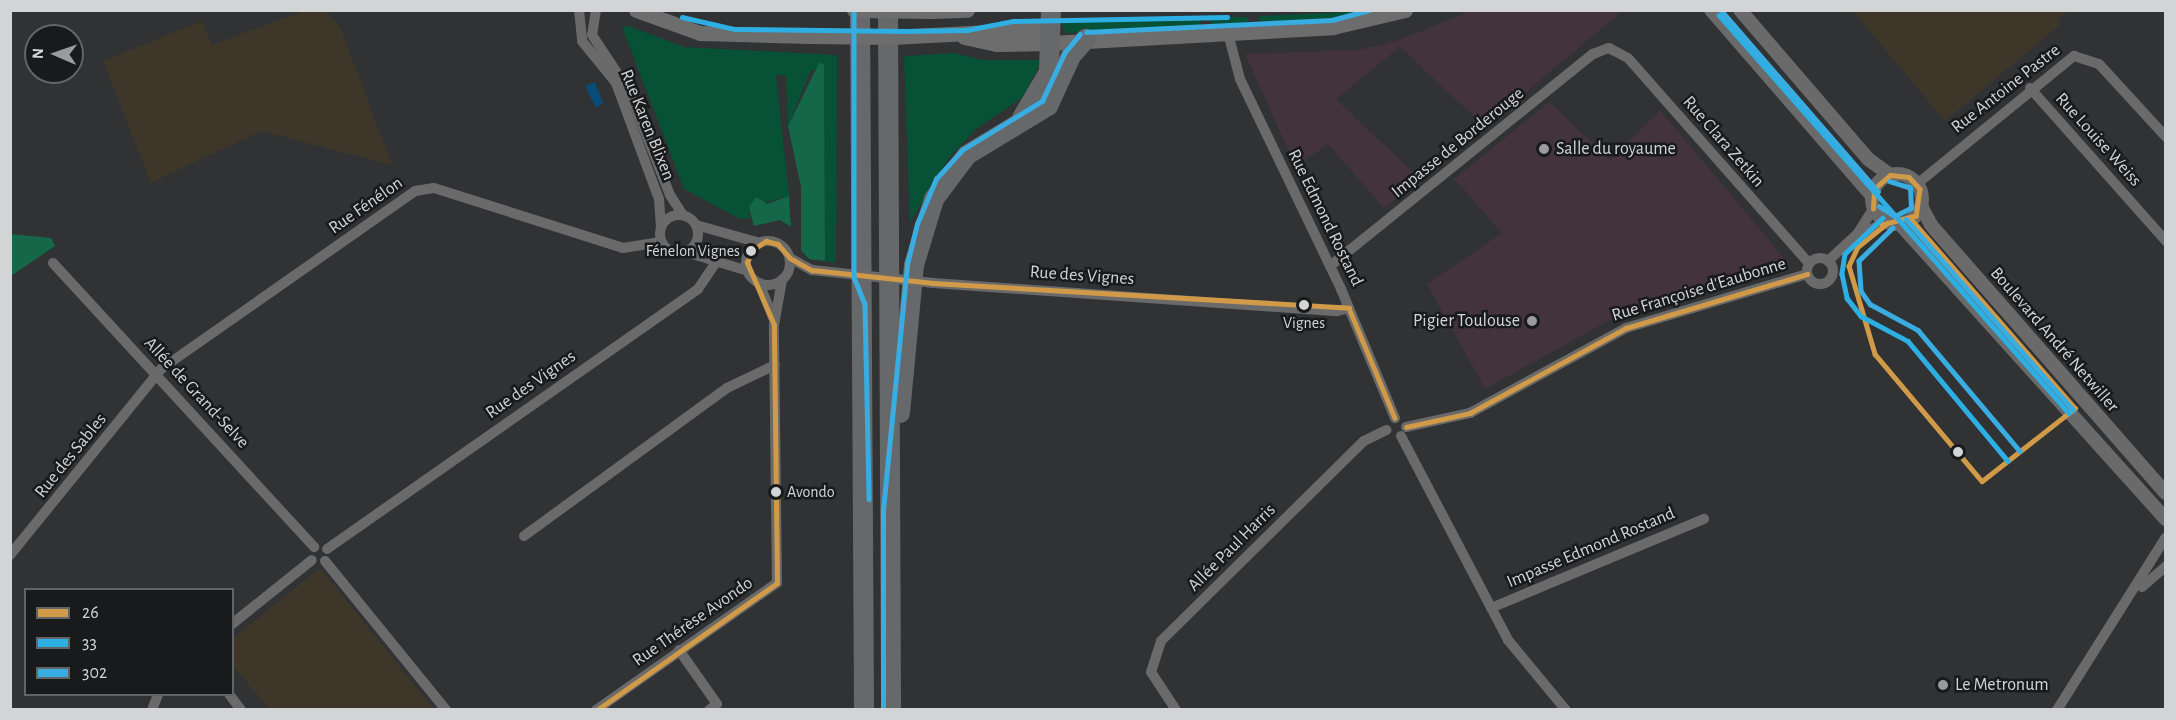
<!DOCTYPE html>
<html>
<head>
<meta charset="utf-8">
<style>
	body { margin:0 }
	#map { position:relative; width:2176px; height:720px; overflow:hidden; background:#303234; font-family:"Alegreya Sans",sans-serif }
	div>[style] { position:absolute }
	.commercial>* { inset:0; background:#43333b }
	.education>* { inset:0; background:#3e3729 }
	.green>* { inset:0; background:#075137 }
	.forest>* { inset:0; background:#146849 }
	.water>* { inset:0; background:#0a4c78 }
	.minor>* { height:10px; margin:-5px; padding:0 5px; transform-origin:5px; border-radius:5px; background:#6b6a6a }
	.minor>.ring { margin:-5px; padding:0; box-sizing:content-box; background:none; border:10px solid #6b6a6a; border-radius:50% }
	.tertiary>* { height:14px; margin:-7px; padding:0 7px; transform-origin:7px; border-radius:7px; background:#6b6a6a }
	.tertiary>.ring { margin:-7px; padding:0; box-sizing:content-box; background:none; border:14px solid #6b6a6a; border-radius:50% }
	.secondary>* { height:15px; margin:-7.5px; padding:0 7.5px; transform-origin:7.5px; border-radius:7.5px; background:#6c6d6c }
	.motorway>* { height:20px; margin:-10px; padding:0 10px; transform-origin:10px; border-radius:10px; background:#676869 }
	.minor-bridge>* { height:10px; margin:-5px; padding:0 5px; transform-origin:5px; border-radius:5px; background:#6b6a6a }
	.secondary-bridge>* { height:15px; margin:-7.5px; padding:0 7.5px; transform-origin:7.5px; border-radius:7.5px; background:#6c6d6c }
	.bus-1>* { height:4.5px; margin:-2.25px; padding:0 2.25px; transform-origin:2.25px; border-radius:2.25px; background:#d09a48 }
	.bus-2>* { height:4.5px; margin:-2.25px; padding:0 2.25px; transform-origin:2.25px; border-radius:2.25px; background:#2dafe3 }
	.bus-3>* { height:4.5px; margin:-2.25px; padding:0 2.25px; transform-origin:2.25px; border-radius:2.25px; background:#39ade2 }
	.dots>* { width:16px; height:16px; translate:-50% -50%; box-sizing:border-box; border:3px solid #181a1b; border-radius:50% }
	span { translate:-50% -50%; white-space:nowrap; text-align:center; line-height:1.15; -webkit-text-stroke:5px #181a1b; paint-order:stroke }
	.bus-label { font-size:16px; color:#d3d4d6 }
	.right { translate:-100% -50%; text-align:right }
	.left { translate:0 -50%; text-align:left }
	.street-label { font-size:18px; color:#d3d4d6 }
	.poi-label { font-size:18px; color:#d3d4d6 }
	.frame { position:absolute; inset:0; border:12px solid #d3d4d6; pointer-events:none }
	.legend { position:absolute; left:24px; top:588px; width:210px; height:108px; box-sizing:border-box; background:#181a1b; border:2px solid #636466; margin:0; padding:8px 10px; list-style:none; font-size:18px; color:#d3d4d6 }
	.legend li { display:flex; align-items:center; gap:12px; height:30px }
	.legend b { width:30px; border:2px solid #636466 }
	.north { position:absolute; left:24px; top:24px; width:60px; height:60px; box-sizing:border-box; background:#181a1b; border:2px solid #636466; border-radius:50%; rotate:272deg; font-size:16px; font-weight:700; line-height:24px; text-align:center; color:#d3d4d6 }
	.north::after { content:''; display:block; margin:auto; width:21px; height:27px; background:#9a9b9d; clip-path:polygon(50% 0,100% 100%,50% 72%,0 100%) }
</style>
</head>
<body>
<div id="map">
	<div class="commercial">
		<i style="clip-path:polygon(1473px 10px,1622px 11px,1485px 127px,1400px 47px,1336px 99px,1420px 179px,1384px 208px,1328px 144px,1296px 167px,1245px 54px,1358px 50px,1394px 42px)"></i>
		<i style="clip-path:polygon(1549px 102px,1610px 160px,1660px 110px,1789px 264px,1608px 321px,1485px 389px,1427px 284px,1502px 233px,1454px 179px)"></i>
	</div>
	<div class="education">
		<i style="clip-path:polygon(306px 10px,326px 11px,340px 27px,392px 165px,261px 131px,151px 183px,103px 61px,202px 21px,212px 45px)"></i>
		<i style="clip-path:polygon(1853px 11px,2065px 10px,2067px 13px,2058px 20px,2060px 25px,1945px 121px)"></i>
		<i style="clip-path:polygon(320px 568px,434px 709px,269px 709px,233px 666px,233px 638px)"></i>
	</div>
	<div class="green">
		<i style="clip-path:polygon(1372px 11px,1326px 21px,1260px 24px,1259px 16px)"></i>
		<i style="clip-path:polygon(1199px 17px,1201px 27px,1067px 33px,1063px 29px,1062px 19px)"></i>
		<i style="clip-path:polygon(1210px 17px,1248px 17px,1249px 25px,1212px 27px)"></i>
		<i style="clip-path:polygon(629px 26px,684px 47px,837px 55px,836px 263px,825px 261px,824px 64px,810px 72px,788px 126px,786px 76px,776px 75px,789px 196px,749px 207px,750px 218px,740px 219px,684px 189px,622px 27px)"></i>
		<i style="clip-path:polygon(954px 53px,983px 60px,1042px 60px,1023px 97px,976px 129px,948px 159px,910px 222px,904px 56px)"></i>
	</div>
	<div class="forest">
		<i style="clip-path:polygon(819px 63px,824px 64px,825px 261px,809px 259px,801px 250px,801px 187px,788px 126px)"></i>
		<i style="clip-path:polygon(789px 196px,791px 227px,780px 220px,754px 226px,749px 207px,756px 197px,767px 204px)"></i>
		<i style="clip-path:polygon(11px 234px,51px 238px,55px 246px,11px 276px)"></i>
	</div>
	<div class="water">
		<i style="clip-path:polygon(595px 82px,603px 103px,596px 108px,585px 86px)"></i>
	</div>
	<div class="minor">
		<i style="left:579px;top:10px;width:31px;rotate:84deg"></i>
		<i style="left:582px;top:41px;width:54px;rotate:51deg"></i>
		<i style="left:616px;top:83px;width:124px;rotate:69.7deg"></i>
		<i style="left:659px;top:199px;width:26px;rotate:86deg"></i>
		<i style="left:596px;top:10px;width:25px;rotate:99deg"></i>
		<i style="left:592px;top:35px;width:67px;rotate:56.5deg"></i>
		<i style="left:629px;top:91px;width:112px;rotate:68.5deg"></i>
		<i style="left:670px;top:195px;width:24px;rotate:57deg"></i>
		<i style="left:1228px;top:33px;width:48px;rotate:75.4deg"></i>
		<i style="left:1240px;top:79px;width:233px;rotate:64.3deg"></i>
		<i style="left:1341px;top:289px;width:140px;rotate:67.3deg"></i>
		<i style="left:2030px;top:88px;width:205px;rotate:48.4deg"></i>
		<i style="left:1917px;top:184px;width:203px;rotate:-39.2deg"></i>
		<i style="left:2074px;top:56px;width:26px;rotate:18deg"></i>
		<i style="left:2099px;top:64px;width:99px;rotate:47.5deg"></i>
		<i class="ring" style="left:660px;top:215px;width:28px;height:28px"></i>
		<i style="left:696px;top:225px;width:66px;rotate:15.7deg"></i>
		<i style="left:1858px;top:233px;width:28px;rotate:-58deg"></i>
		<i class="ring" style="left:746px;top:241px;width:34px;height:34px"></i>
		<i style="left:686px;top:252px;width:65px;rotate:17deg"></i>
		<i style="left:790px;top:258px;width:25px;rotate:29deg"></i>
		<i class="ring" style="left:1807px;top:258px;width:16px;height:16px"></i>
		<i style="left:1828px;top:261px;width:41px;rotate:-43deg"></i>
		<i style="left:1858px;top:233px;width:32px;rotate:-18deg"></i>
		<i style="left:53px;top:263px;width:386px;rotate:47.4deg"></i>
		<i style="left:1330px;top:266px;width:338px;rotate:-38.9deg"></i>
		<i style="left:1593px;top:54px;width:17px;rotate:-21deg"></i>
		<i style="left:1609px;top:48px;width:21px;rotate:28deg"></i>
		<i style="left:1628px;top:58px;width:273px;rotate:48.6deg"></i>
		<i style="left:759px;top:283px;width:38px;rotate:68deg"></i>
		<i style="left:933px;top:283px;width:405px;rotate:4deg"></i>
		<i style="left:1337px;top:311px;width:12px;rotate:-14deg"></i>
		<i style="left:1406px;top:427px;width:66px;rotate:-12.3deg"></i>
		<i style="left:1470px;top:413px;width:178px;rotate:-28.6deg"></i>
		<i style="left:1626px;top:328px;width:189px;rotate:-16.6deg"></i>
		<i style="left:1401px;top:436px;width:230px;rotate:62.3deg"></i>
		<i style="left:1508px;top:640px;width:91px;rotate:50.4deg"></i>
		<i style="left:524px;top:536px;width:251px;rotate:-36.1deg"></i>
		<i style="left:727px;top:388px;width:53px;rotate:-25.6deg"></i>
		<i style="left:327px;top:549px;width:453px;rotate:-35deg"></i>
		<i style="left:698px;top:289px;width:37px;rotate:-56deg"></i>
		<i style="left:10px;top:555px;width:240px;rotate:-50.9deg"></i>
		<i style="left:161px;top:369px;width:310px;rotate:-35deg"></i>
		<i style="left:415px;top:191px;width:19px;rotate:-9deg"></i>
		<i style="left:434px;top:188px;width:198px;rotate:17.6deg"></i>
		<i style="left:623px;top:248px;width:38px;rotate:-9deg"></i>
		<i style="left:325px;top:561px;width:192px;rotate:50.9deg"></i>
		<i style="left:2142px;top:587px;width:32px;rotate:-41deg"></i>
		<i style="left:1491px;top:608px;width:231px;rotate:-22.7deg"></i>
		<i style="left:232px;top:624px;width:102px;rotate:-38.7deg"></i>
		<i style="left:679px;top:650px;width:66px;rotate:54.9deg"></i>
		<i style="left:717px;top:704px;width:10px;rotate:143deg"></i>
		<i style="left:229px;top:694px;width:20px;rotate:53deg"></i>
		<i style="left:152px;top:710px;width:17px;rotate:-69deg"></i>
		<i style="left:596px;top:710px;width:221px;rotate:-35.1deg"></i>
		<i style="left:777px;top:583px;width:258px;rotate:-90.7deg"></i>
		<i style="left:774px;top:325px;width:46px;rotate:-79.9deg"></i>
		<i style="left:1176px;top:710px;width:45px;rotate:-123.3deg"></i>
		<i style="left:1151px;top:672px;width:33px;rotate:-72deg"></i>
		<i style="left:1161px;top:641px;width:285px;rotate:-44.6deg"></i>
		<i style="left:1364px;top:441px;width:25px;rotate:-26deg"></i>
		<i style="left:2057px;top:710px;width:204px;rotate:-57.8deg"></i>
	</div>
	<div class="tertiary">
		<i style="left:1711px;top:10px;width:246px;rotate:49.1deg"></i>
		<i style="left:1740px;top:10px;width:196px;rotate:49.3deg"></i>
		<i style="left:1868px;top:159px;width:27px;rotate:36deg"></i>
		<i class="ring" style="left:1872px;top:174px;width:36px;height:36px"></i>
		<i style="left:1921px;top:206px;width:21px;rotate:62deg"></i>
		<i style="left:1931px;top:225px;width:356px;rotate:48.8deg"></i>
		<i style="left:1900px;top:224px;width:397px;rotate:48deg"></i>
	</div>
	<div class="secondary">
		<i style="left:636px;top:10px;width:68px;rotate:19.8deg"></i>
		<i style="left:700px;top:33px;width:109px;rotate:1.6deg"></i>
		<i style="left:932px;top:11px;width:35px;rotate:-2deg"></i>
		<i style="left:891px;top:37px;width:160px;rotate:-2.9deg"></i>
		<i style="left:964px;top:37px;width:33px;rotate:12deg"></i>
		<i style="left:996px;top:44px;width:55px;rotate:-1deg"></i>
		<i style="left:1051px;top:43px;width:282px;rotate:-3.2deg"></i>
		<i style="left:1333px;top:27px;width:74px;rotate:-13.3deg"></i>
	</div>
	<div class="motorway">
		<i style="left:860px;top:10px;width:700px;rotate:89.67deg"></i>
		<i style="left:888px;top:10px;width:700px;rotate:89.75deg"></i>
		<i style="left:1022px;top:118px;width:53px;rotate:-59.6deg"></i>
		<i style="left:1049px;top:72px;width:62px;rotate:-88.2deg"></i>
		<i style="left:900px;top:413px;width:149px;rotate:-84.6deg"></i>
		<i style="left:914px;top:265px;width:69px;rotate:-73.1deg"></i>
		<i style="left:934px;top:199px;width:55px;rotate:-53.1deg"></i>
		<i style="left:967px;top:155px;width:95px;rotate:-31.2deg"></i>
		<i style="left:1048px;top:106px;width:55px;rotate:-65.3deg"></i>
		<i style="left:1071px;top:56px;width:23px;rotate:-49deg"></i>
	</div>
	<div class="minor-bridge">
		<i style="left:812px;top:270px;width:122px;rotate:6.1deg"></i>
	</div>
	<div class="secondary-bridge">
		<i style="left:854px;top:10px;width:78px;rotate:0.7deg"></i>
		<i style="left:809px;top:36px;width:82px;rotate:0.7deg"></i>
	</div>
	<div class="bus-1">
		<i style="left:1873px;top:209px;width:20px;rotate:-87deg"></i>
		<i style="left:1874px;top:189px;width:21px;rotate:-41deg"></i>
		<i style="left:1890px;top:175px;width:19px;rotate:6deg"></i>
		<i style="left:1909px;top:177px;width:16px;rotate:47deg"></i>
		<i style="left:1920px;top:189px;width:27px;rotate:98deg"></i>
		<i style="left:1916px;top:216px;width:35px;rotate:165deg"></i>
		<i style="left:1912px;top:220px;width:249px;rotate:49.1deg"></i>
		<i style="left:1888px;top:223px;width:38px;rotate:141deg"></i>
		<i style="left:1858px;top:247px;width:21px;rotate:115deg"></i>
		<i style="left:1849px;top:266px;width:92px;rotate:73.5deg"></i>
		<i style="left:1875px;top:354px;width:166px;rotate:49.9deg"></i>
		<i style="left:790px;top:258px;width:25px;rotate:29deg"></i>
		<i style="left:812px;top:270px;width:122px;rotate:6.1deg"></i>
		<i style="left:933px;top:283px;width:417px;rotate:3.4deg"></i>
		<i style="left:1349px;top:308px;width:119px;rotate:67.3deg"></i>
		<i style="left:1406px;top:427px;width:66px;rotate:-12.3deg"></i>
		<i style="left:1470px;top:413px;width:178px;rotate:-28.6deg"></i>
		<i style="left:1626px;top:328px;width:189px;rotate:-16.6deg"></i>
		<i style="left:1982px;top:481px;width:118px;rotate:-38.1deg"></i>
		<i style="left:597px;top:710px;width:220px;rotate:-35.2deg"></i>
		<i style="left:777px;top:583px;width:258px;rotate:-90.7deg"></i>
		<i style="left:774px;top:325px;width:68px;rotate:-113.5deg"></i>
		<i style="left:747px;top:263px;width:13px;rotate:-72deg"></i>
		<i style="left:751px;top:251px;width:18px;rotate:-34deg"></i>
		<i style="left:766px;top:241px;width:12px;rotate:14deg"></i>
		<i style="left:778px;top:244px;width:18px;rotate:49deg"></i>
	</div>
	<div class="bus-2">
		<i style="left:1719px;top:15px;width:530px;rotate:48.67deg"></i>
		<i style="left:682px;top:17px;width:54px;rotate:12.8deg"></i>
		<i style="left:735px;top:29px;width:171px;rotate:0.7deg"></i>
		<i style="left:906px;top:31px;width:61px;rotate:-0.9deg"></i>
		<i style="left:967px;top:30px;width:47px;rotate:-11.1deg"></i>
		<i style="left:1013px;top:21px;width:214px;rotate:-1.1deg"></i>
		<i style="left:1883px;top:218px;width:52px;rotate:136.5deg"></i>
		<i style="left:1845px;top:254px;width:20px;rotate:99deg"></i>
		<i style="left:1842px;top:274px;width:25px;rotate:78deg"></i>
		<i style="left:1847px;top:298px;width:23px;rotate:52deg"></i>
		<i style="left:1861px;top:316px;width:53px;rotate:28deg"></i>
		<i style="left:1908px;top:341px;width:156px;rotate:50.2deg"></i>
	</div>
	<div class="bus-3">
		<i style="left:854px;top:10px;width:267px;rotate:90deg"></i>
		<i style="left:854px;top:277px;width:29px;rotate:68deg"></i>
		<i style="left:865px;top:304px;width:195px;rotate:88.8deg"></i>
		<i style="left:1721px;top:10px;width:240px;rotate:49.1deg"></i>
		<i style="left:1086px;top:32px;width:246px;rotate:-2.8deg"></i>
		<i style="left:1332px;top:20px;width:39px;rotate:-15deg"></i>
		<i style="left:1879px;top:206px;width:19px;rotate:32deg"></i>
		<i style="left:1895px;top:216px;width:18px;rotate:-27deg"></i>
		<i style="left:1911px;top:208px;width:20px;rotate:-93deg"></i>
		<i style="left:1910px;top:188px;width:21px;rotate:-163deg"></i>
		<i style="left:1906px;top:219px;width:254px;rotate:48.8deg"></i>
		<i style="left:1893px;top:228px;width:47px;rotate:135.9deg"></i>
		<i style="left:1859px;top:261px;width:30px;rotate:86deg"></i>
		<i style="left:1861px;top:291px;width:16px;rotate:55deg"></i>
		<i style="left:1870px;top:304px;width:55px;rotate:28.4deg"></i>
		<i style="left:1918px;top:330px;width:158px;rotate:49.9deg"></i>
		<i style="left:883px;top:710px;width:200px;rotate:-90deg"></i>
		<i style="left:883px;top:510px;width:247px;rotate:-84.4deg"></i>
		<i style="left:907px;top:264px;width:41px;rotate:-76deg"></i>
		<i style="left:917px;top:224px;width:49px;rotate:-67.1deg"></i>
		<i style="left:936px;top:179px;width:39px;rotate:-48deg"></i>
		<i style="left:962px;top:150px;width:94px;rotate:-31.5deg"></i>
		<i style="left:1042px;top:101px;width:54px;rotate:-64.9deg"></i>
		<i style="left:1065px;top:52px;width:23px;rotate:-50deg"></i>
	</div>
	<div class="dots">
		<i style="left:1544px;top:149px;background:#9a9b9d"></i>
		<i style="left:751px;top:251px;background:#d3d4d6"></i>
		<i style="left:1304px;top:305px;background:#d3d4d6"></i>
		<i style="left:1532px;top:321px;background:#9a9b9d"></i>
		<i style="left:1958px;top:452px;background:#d3d4d6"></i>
		<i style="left:776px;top:492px;background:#d3d4d6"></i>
		<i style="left:1943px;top:685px;background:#9a9b9d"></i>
	</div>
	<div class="bus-label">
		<span class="right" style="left:740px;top:251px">Fénelon Vignes</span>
		<span style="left:1304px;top:323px">Vignes</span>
		<span class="left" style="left:787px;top:492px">Avondo</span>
	</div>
	<div class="street-label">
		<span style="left:2006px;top:89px;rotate:-38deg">Rue Antoine Pastre</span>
		<span style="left:647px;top:125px;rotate:68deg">Rue Karen Blixen</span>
		<span style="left:2098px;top:140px;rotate:48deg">Rue Louise Weiss</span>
		<span style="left:1723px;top:142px;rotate:49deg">Rue Clara Zetkin</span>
		<span style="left:1458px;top:143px;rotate:-39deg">Impasse de Borderouge</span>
		<span style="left:366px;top:206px;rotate:-35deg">Rue Fénélon</span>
		<span style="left:1325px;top:218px;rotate:64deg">Rue Edmond Rostand</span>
		<span style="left:1082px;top:276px;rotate:4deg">Rue des Vignes</span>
		<span style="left:1699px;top:290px;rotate:-17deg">Rue Françoise d'Eaubonne</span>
		<span style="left:2054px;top:340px;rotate:49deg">Boulevard André Netwiller</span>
		<span style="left:531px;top:385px;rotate:-35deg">Rue des Vignes</span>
		<span style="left:196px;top:393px;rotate:47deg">Allée de Grand-Selve</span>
		<span style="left:71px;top:456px;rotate:-51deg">Rue des Sables</span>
		<span style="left:1232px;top:548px;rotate:-45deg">Allée Paul Harris</span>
		<span style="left:1591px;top:548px;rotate:-23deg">Impasse Edmond Rostand</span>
		<span style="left:693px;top:622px;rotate:-35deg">Rue Thérèse Avondo</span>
	</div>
	<div class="poi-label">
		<span class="left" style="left:1556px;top:149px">Salle du royaume</span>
		<span class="right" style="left:1520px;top:321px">Pigier Toulouse</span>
		<span class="left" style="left:1955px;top:685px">Le Metronum</span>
	</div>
	<div class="frame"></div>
	<ul class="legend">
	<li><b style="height:8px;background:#d09a48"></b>26</li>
	<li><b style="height:8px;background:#2dafe3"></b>33</li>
	<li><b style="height:8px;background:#39ade2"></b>302</li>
	</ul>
	<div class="north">N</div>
</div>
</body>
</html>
